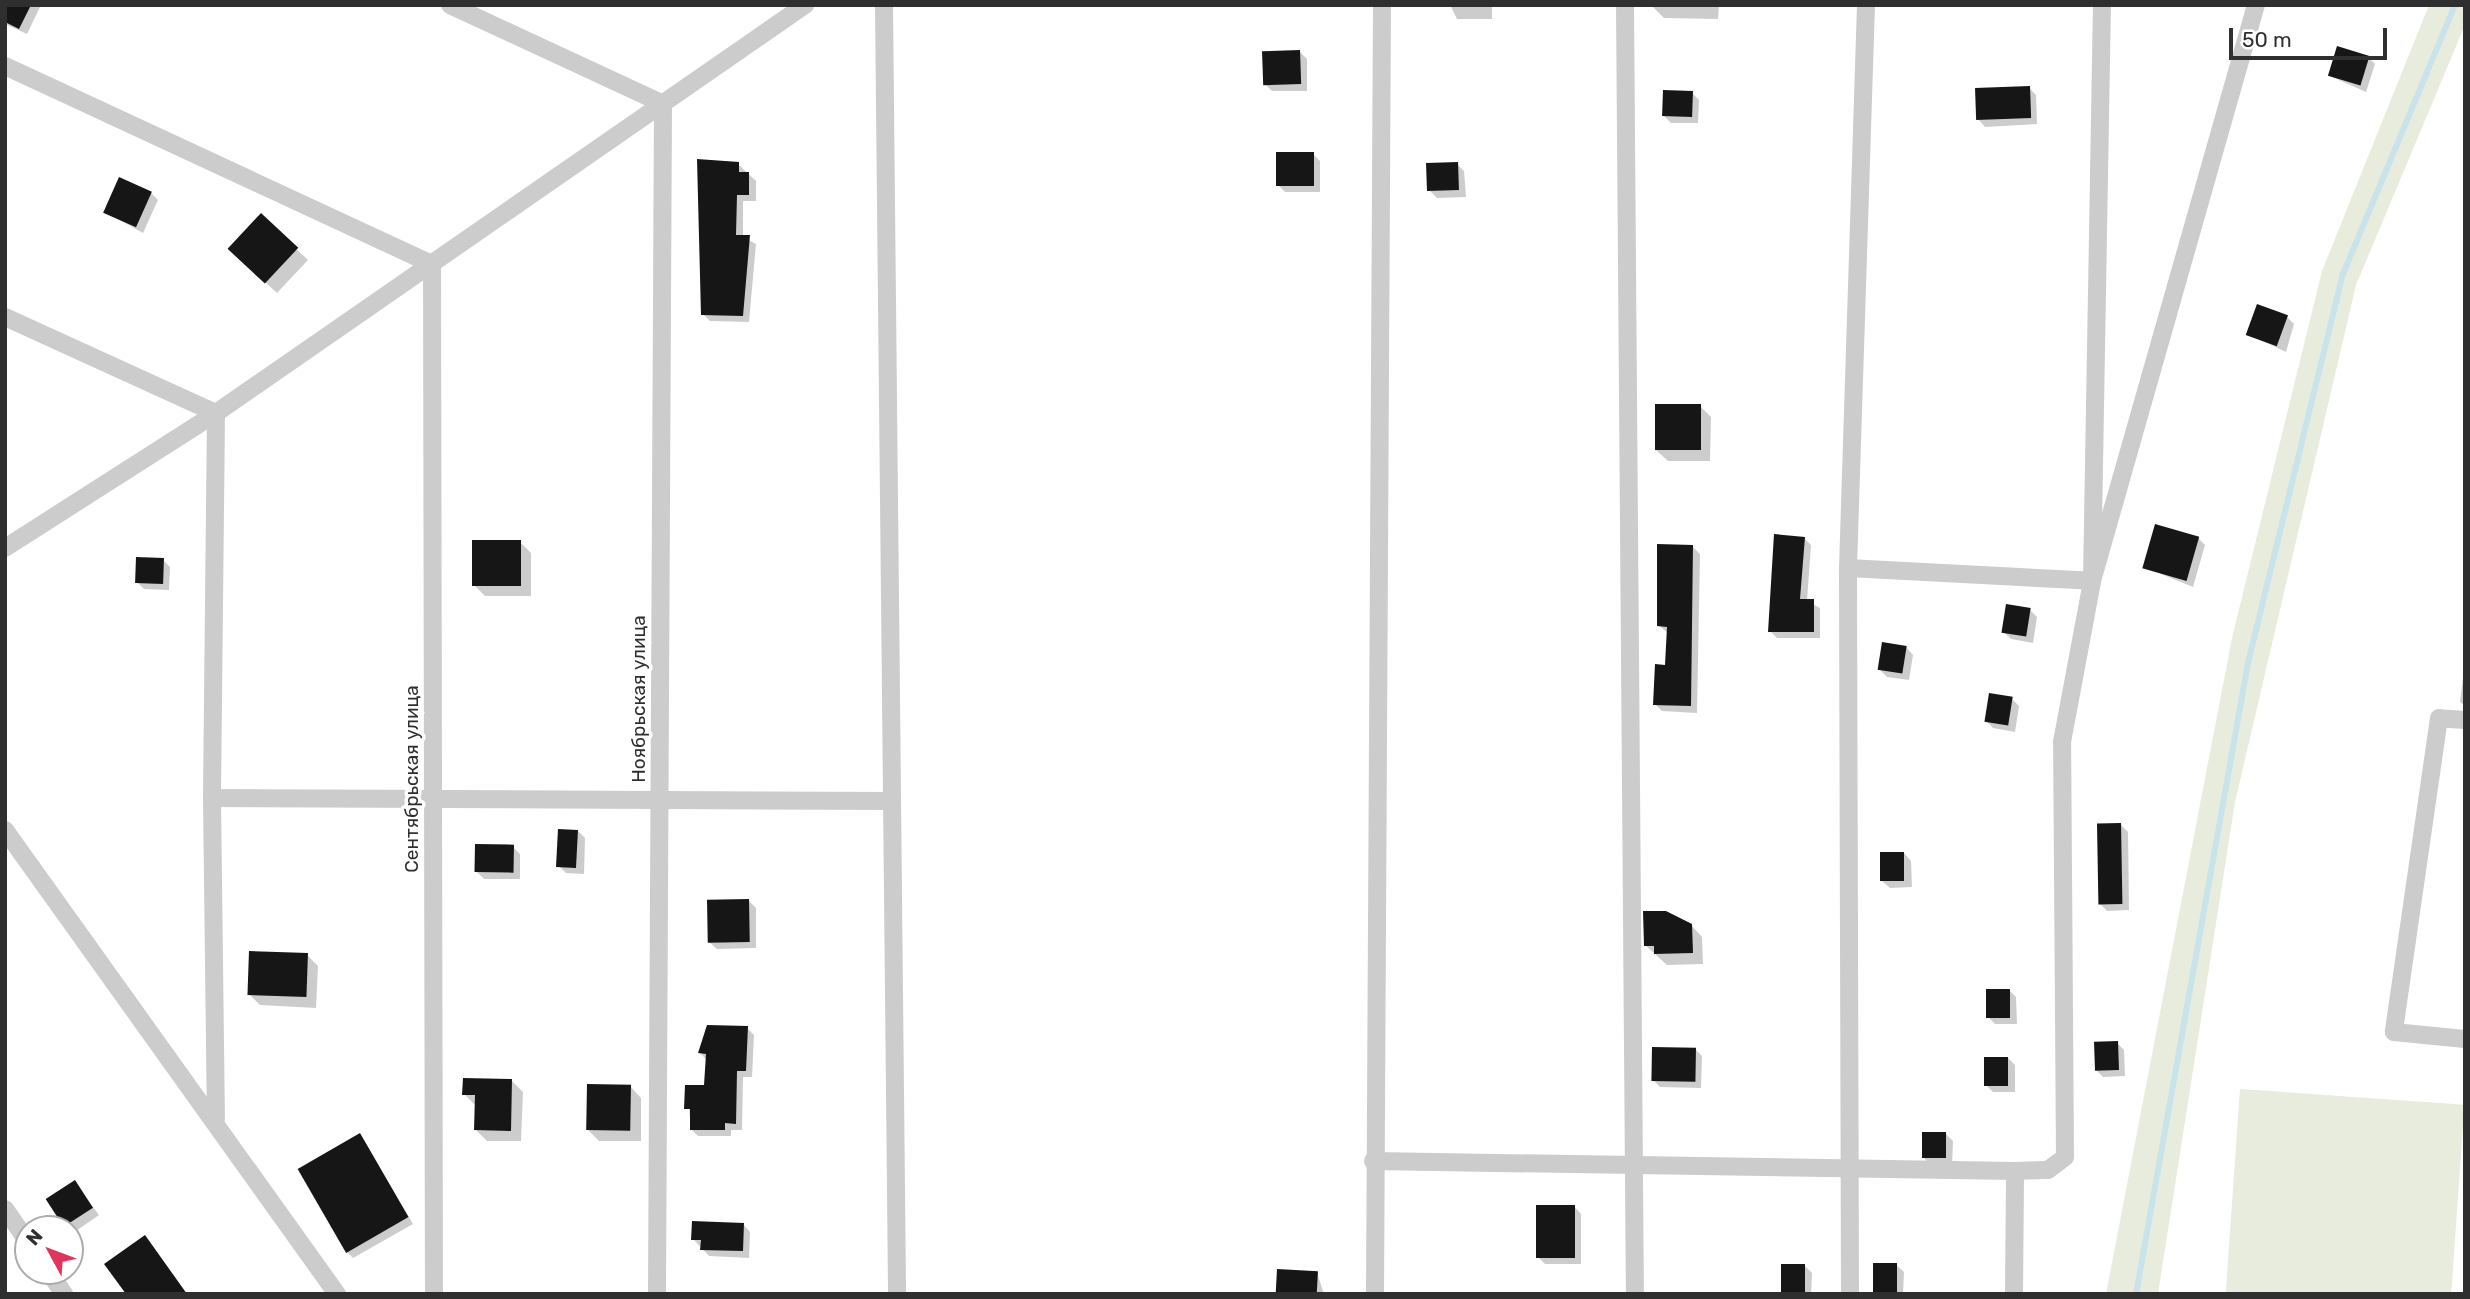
<!DOCTYPE html>
<html>
<head>
<meta charset="utf-8">
<style>
	body { margin:0 }
	#map { position:relative; width:2470px; height:1299px; overflow:hidden; background:#fff; font-family:Rubik,sans-serif }
	div>[style] { position:absolute }
	.green>* { inset:0; background:#e7ecdd; transform-origin:0 0 }
	.shadow>* { inset:0; background:#0003 }
	.stream>* { height:6px; margin:-3px; padding:0 3px; transform-origin:3px; border-radius:3px; background:#c9e3eb }
	.building>* { inset:0; background:#161616; transform-origin:0 0 }
	.minor>* { height:18px; margin:-9px; padding:0 9px; transform-origin:9px; border-radius:9px; background:#ccc }
	span { translate:-50% -50%; white-space:nowrap; text-align:center; line-height:1.15; -webkit-text-stroke:7px #fff; paint-order:stroke }
	.street-label { font-size:19px; color:#2f2f2f }
	.frame { position:absolute; inset:0; border:7px solid #2f2f2f; pointer-events:none }
	.north { position:absolute; left:14px; top:1215px; width:70px; height:70px; box-sizing:border-box; background:#fff; border:2px solid #acacac; border-radius:50%; rotate:311deg; font-size:19px; font-weight:700; line-height:28px; text-align:center; color:#2f2f2f }
	.north::after { content:''; display:block; margin:auto; width:24px; height:32px; background:#e3345d; clip-path:polygon(50% 0,100% 100%,50% 72%,0 100%) }
	.scale { position:absolute; left:2229px; top:28px; width:158px; height:32px; box-sizing:border-box; border:4px solid #2f2f2f; border-top:0; padding-left:9px; font-size:21px; line-height:24px; white-space:nowrap; color:#2f2f2f; -webkit-text-stroke:5px #fff; paint-order:stroke }
</style>
</head>
<body>
<div id="map">
	<div class="green">
		<i style="clip-path:polygon(2429px 5px,2465px 5px,2465px 25px,2356px 285px,2235px 802px,2158px 1294px,2106px 1294px,2232px 638px,2322px 271px)"></i>
		<i style="left:2240px;top:1089px;width:225px;height:205px;rotate:4deg"></i>
	</div>
	<div class="shadow">
		<i style="clip-path:polygon(5px 5px,41px 5px,27px 34px,5px 24px)"></i>
		<i style="clip-path:polygon(1450px 5px,1492px 5px,1492px 19px,1457px 19px)"></i>
		<i style="clip-path:polygon(1719px 5px,1718px 19px,1664px 18px,1653px 7px)"></i>
		<i style="clip-path:polygon(1300px 52px,1307px 59px,1307px 91px,1272px 91px,1265px 84px)"></i>
		<i style="clip-path:polygon(2368px 57px,2375px 64px,2366px 92px,2330px 76px)"></i>
		<i style="clip-path:polygon(2029px 88px,2036px 95px,2037px 124px,1985px 127px,1978px 119px)"></i>
		<i style="clip-path:polygon(1692px 93px,1699px 100px,1698px 123px,1671px 123px,1664px 116px)"></i>
		<i style="clip-path:polygon(1313px 154px,1320px 161px,1320px 192px,1285px 192px,1278px 185px)"></i>
		<i style="clip-path:polygon(738px 164px,756px 181px,756px 201px,743px 201px,743px 237px,756px 244px,749px 322px,710px 321px,703px 314px)"></i>
		<i style="clip-path:polygon(1457px 164px,1464px 171px,1466px 197px,1437px 198px,1430px 191px)"></i>
		<i style="clip-path:polygon(151px 193px,158px 200px,143px 233px,105px 212px)"></i>
		<i style="clip-path:polygon(261px 216px,308px 260px,277px 293px,241px 260px)"></i>
		<i style="clip-path:polygon(2287px 317px,2294px 324px,2286px 352px,2250px 335px)"></i>
		<i style="clip-path:polygon(1700px 406px,1711px 417px,1710px 461px,1668px 461px,1656px 450px)"></i>
		<i style="clip-path:polygon(1804px 538px,1811px 545px,1807px 601px,1820px 608px,1820px 638px,1777px 638px,1770px 631px)"></i>
		<i style="clip-path:polygon(2198px 538px,2205px 545px,2193px 587px,2144px 567px)"></i>
		<i style="clip-path:polygon(520px 542px,531px 553px,531px 596px,485px 596px,474px 585px)"></i>
		<i style="clip-path:polygon(1693px 547px,1700px 554px,1697px 713px,1662px 711px,1655px 704px,1667px 666px,1668px 633px,1659px 626px)"></i>
		<i style="clip-path:polygon(163px 560px,170px 567px,169px 590px,144px 589px,137px 582px)"></i>
		<i style="clip-path:polygon(2030px 610px,2037px 617px,2033px 643px,2011px 639px,2004px 632px)"></i>
		<i style="clip-path:polygon(1906px 647px,1913px 655px,1909px 680px,1887px 677px,1880px 670px)"></i>
		<i style="clip-path:polygon(2465px 662px,2465px 706px,2460px 702px)"></i>
		<i style="clip-path:polygon(2012px 699px,2019px 706px,2015px 732px,1993px 728px,1986px 721px)"></i>
		<i style="clip-path:polygon(2121px 825px,2128px 832px,2129px 910px,2107px 911px,2100px 904px)"></i>
		<i style="clip-path:polygon(578px 831px,585px 838px,584px 874px,566px 873px,559px 866px)"></i>
		<i style="clip-path:polygon(513px 847px,520px 854px,520px 879px,484px 879px,476px 871px)"></i>
		<i style="clip-path:polygon(1904px 853px,1911px 861px,1912px 887px,1890px 888px,1882px 881px)"></i>
		<i style="clip-path:polygon(749px 901px,756px 908px,756px 948px,717px 949px,709px 942px)"></i>
		<i style="clip-path:polygon(1691px 925px,1702px 937px,1703px 964px,1667px 965px,1645px 945px)"></i>
		<i style="clip-path:polygon(307px 955px,318px 966px,316px 1008px,260px 1005px,249px 994px)"></i>
		<i style="clip-path:polygon(2009px 990px,2016px 997px,2017px 1024px,1995px 1024px,1988px 1017px)"></i>
		<i style="clip-path:polygon(747px 1028px,754px 1035px,752px 1077px,743px 1077px,742px 1130px,731px 1130px,731px 1136px,698px 1136px,691px 1129px,687px 1087px,706px 1087px,707px 1060px,700px 1053px)"></i>
		<i style="clip-path:polygon(2117px 1043px,2124px 1050px,2125px 1076px,2103px 1077px,2096px 1070px)"></i>
		<i style="clip-path:polygon(1695px 1049px,1702px 1056px,1701px 1088px,1660px 1087px,1653px 1080px)"></i>
		<i style="clip-path:polygon(2008px 1058px,2015px 1065px,2015px 1092px,1993px 1092px,1986px 1085px)"></i>
		<i style="clip-path:polygon(512px 1081px,523px 1092px,521px 1141px,487px 1141px,476px 1130px,475px 1105px,464px 1094px)"></i>
		<i style="clip-path:polygon(630px 1086px,641px 1098px,641px 1141px,599px 1141px,588px 1130px)"></i>
		<i style="clip-path:polygon(1946px 1134px,1953px 1141px,1952px 1165px,1930px 1165px,1923px 1157px)"></i>
		<i style="clip-path:polygon(360px 1135px,413px 1224px,353px 1258px,346px 1251px)"></i>
		<i style="clip-path:polygon(74px 1182px,99px 1215px,73px 1233px,66px 1226px)"></i>
		<i style="clip-path:polygon(1574px 1206px,1581px 1214px,1581px 1264px,1545px 1264px,1538px 1257px)"></i>
		<i style="clip-path:polygon(743px 1224px,750px 1232px,749px 1258px,709px 1256px,693px 1239px)"></i>
		<i style="clip-path:polygon(1896px 1265px,1904px 1272px,1903px 1294px,1877px 1294px)"></i>
		<i style="clip-path:polygon(1805px 1266px,1812px 1273px,1811px 1294px,1784px 1294px)"></i>
		<i style="clip-path:polygon(1317px 1273px,1324px 1294px,1277px 1294px)"></i>
	</div>
	<div class="stream">
		<i style="left:2136px;top:1294px;width:641px;rotate:-79.94deg"></i>
		<i style="left:2248px;top:663px;width:400px;rotate:-76.3deg"></i>
		<i style="left:2343px;top:274px;width:291px;rotate:-67.4deg"></i>
	</div>
	<div class="building">
		<i style="clip-path:polygon(5px 5px,31px 5px,19px 29px,5px 22px)"></i>
		<i style="left:2337px;top:46px;width:34px;height:31px;rotate:17deg"></i>
		<i style="left:1300px;top:50px;width:34px;height:38px;rotate:88deg"></i>
		<i style="left:2030px;top:86px;width:32px;height:55px;rotate:88deg"></i>
		<i style="left:1663px;top:90px;width:30px;height:26px;rotate:2deg"></i>
		<i style="left:1276px;top:152px;width:38px;height:34px"></i>
		<i style="clip-path:polygon(697px 159px,739px 162px,739px 172px,749px 172px,749px 195px,737px 195px,736px 235px,750px 235px,743px 316px,701px 315px)"></i>
		<i style="left:1458px;top:162px;width:28px;height:32px;rotate:88deg"></i>
		<i style="left:119px;top:177px;width:36px;height:39px;rotate:24deg"></i>
		<i style="left:261px;top:213px;width:51px;height:49px;rotate:43deg"></i>
		<i style="left:2257px;top:304px;width:33px;height:33px;rotate:20deg"></i>
		<i style="left:1655px;top:404px;width:46px;height:46px"></i>
		<i style="left:2155px;top:524px;width:46px;height:46px;rotate:16deg"></i>
		<i style="clip-path:polygon(1774px 534px,1805px 537px,1800px 599px,1814px 599px,1814px 632px,1768px 632px)"></i>
		<i style="left:472px;top:540px;width:49px;height:46px"></i>
		<i style="clip-path:polygon(1657px 544px,1693px 545px,1691px 706px,1653px 705px,1655px 664px,1665px 665px,1667px 627px,1657px 626px)"></i>
		<i style="left:136px;top:557px;width:28px;height:26px;rotate:2deg"></i>
		<i style="left:2006px;top:604px;width:25px;height:29px;rotate:9deg"></i>
		<i style="left:1882px;top:642px;width:25px;height:28px;rotate:9deg"></i>
		<i style="left:1989px;top:693px;width:24px;height:29px;rotate:9deg"></i>
		<i style="left:2121px;top:823px;width:81px;height:24px;rotate:89deg"></i>
		<i style="left:558px;top:829px;width:20px;height:38px;rotate:3deg"></i>
		<i style="left:475px;top:844px;width:39px;height:28px;rotate:1deg"></i>
		<i style="left:1880px;top:852px;width:24px;height:29px"></i>
		<i style="left:749px;top:899px;width:43px;height:42px;rotate:89deg"></i>
		<i style="clip-path:polygon(1643px 911px,1666px 911px,1692px 924px,1693px 953px,1654px 954px,1654px 946px,1644px 946px)"></i>
		<i style="left:249px;top:951px;width:59px;height:44px;rotate:2deg"></i>
		<i style="left:1986px;top:989px;width:24px;height:29px"></i>
		<i style="clip-path:polygon(707px 1025px,748px 1026px,746px 1071px,737px 1071px,736px 1124px,725px 1123px,725px 1130px,690px 1130px,690px 1109px,684px 1109px,685px 1085px,704px 1085px,706px 1054px,698px 1053px)"></i>
		<i style="left:2118px;top:1041px;width:29px;height:24px;rotate:88deg"></i>
		<i style="left:1652px;top:1047px;width:44px;height:34px;rotate:1deg"></i>
		<i style="left:1984px;top:1057px;width:24px;height:29px"></i>
		<i style="clip-path:polygon(463px 1078px,512px 1079px,511px 1131px,474px 1130px,475px 1095px,462px 1095px)"></i>
		<i style="left:587px;top:1084px;width:44px;height:46px;rotate:1deg"></i>
		<i style="left:1922px;top:1132px;width:24px;height:26px"></i>
		<i style="left:360px;top:1133px;width:97px;height:72px;rotate:60deg"></i>
		<i style="left:75px;top:1180px;width:33px;height:35px;rotate:57deg"></i>
		<i style="left:1536px;top:1205px;width:39px;height:53px"></i>
		<i style="clip-path:polygon(692px 1221px,744px 1223px,743px 1251px,700px 1250px,701px 1240px,691px 1240px)"></i>
		<i style="clip-path:polygon(145px 1235px,187px 1294px,126px 1294px,104px 1264px)"></i>
		<i style="left:1873px;top:1263px;width:24px;height:29px"></i>
		<i style="left:1781px;top:1264px;width:24px;height:29px"></i>
		<i style="left:1277px;top:1269px;width:41px;height:25px;rotate:3deg"></i>
	</div>
	<div class="minor">
		<i style="left:450px;top:5px;width:235px;rotate:24.9deg"></i>
		<i style="left:663px;top:104px;width:1190px;rotate:90.29deg"></i>
		<i style="left:884px;top:5px;width:1289px;rotate:89.42deg"></i>
		<i style="left:1625px;top:5px;width:1289px;rotate:89.56deg"></i>
		<i style="left:5px;top:66px;width:471px;rotate:24.9deg"></i>
		<i style="left:432px;top:264px;width:1030px;rotate:89.89deg"></i>
		<i style="left:5px;top:317px;width:232px;rotate:24.5deg"></i>
		<i style="left:216px;top:413px;width:385px;rotate:90.6deg"></i>
		<i style="left:212px;top:798px;width:680px;rotate:0.25deg"></i>
		<i style="left:5px;top:548px;width:250px;rotate:-32.6deg"></i>
		<i style="left:216px;top:413px;width:717px;rotate:-34.71deg"></i>
		<i style="left:1848px;top:568px;width:244px;rotate:3deg"></i>
		<i style="left:2092px;top:581px;width:599px;rotate:-74.11deg"></i>
		<i style="left:2465px;top:720px;width:26px;rotate:-176deg"></i>
		<i style="left:2439px;top:718px;width:317px;rotate:98.2deg"></i>
		<i style="left:2394px;top:1032px;width:71px;rotate:5.6deg"></i>
		<i style="left:212px;top:798px;width:321px;rotate:89.3deg"></i>
		<i style="left:5px;top:830px;width:571px;rotate:54.42deg"></i>
		<i style="left:1373px;top:1161px;width:642px;rotate:0.89deg"></i>
		<i style="left:2015px;top:1171px;width:33px;rotate:-2deg"></i>
		<i style="left:2048px;top:1170px;width:21px;rotate:-37deg"></i>
		<i style="left:2065px;top:1157px;width:415px;rotate:-90.4deg"></i>
		<i style="left:2062px;top:742px;width:164px;rotate:-79.4deg"></i>
		<i style="left:2092px;top:581px;width:576px;rotate:-89.01deg"></i>
		<i style="left:5px;top:1209px;width:40px;rotate:55.1deg"></i>
		<i style="left:48px;top:1271px;width:28px;rotate:55deg"></i>
		<i style="left:1375px;top:1294px;width:1289px;rotate:-89.69deg"></i>
		<i style="left:1850px;top:1294px;width:726px;rotate:-90.16deg"></i>
		<i style="left:1848px;top:568px;width:563px;rotate:-88.17deg"></i>
		<i style="left:2014px;top:1294px;width:123px;rotate:-89.5deg"></i>
	</div>
	<div class="street-label">
		<span style="left:639px;top:699px;rotate:-90deg">Ноябрьская улица</span>
		<span style="left:412px;top:779px;rotate:-90deg">Сентябрьская улица</span>
	</div>
	<div class="frame"></div>
	<div class="north">N</div>
	<div class="scale">50 m</div>
</div>
</body>
</html>
